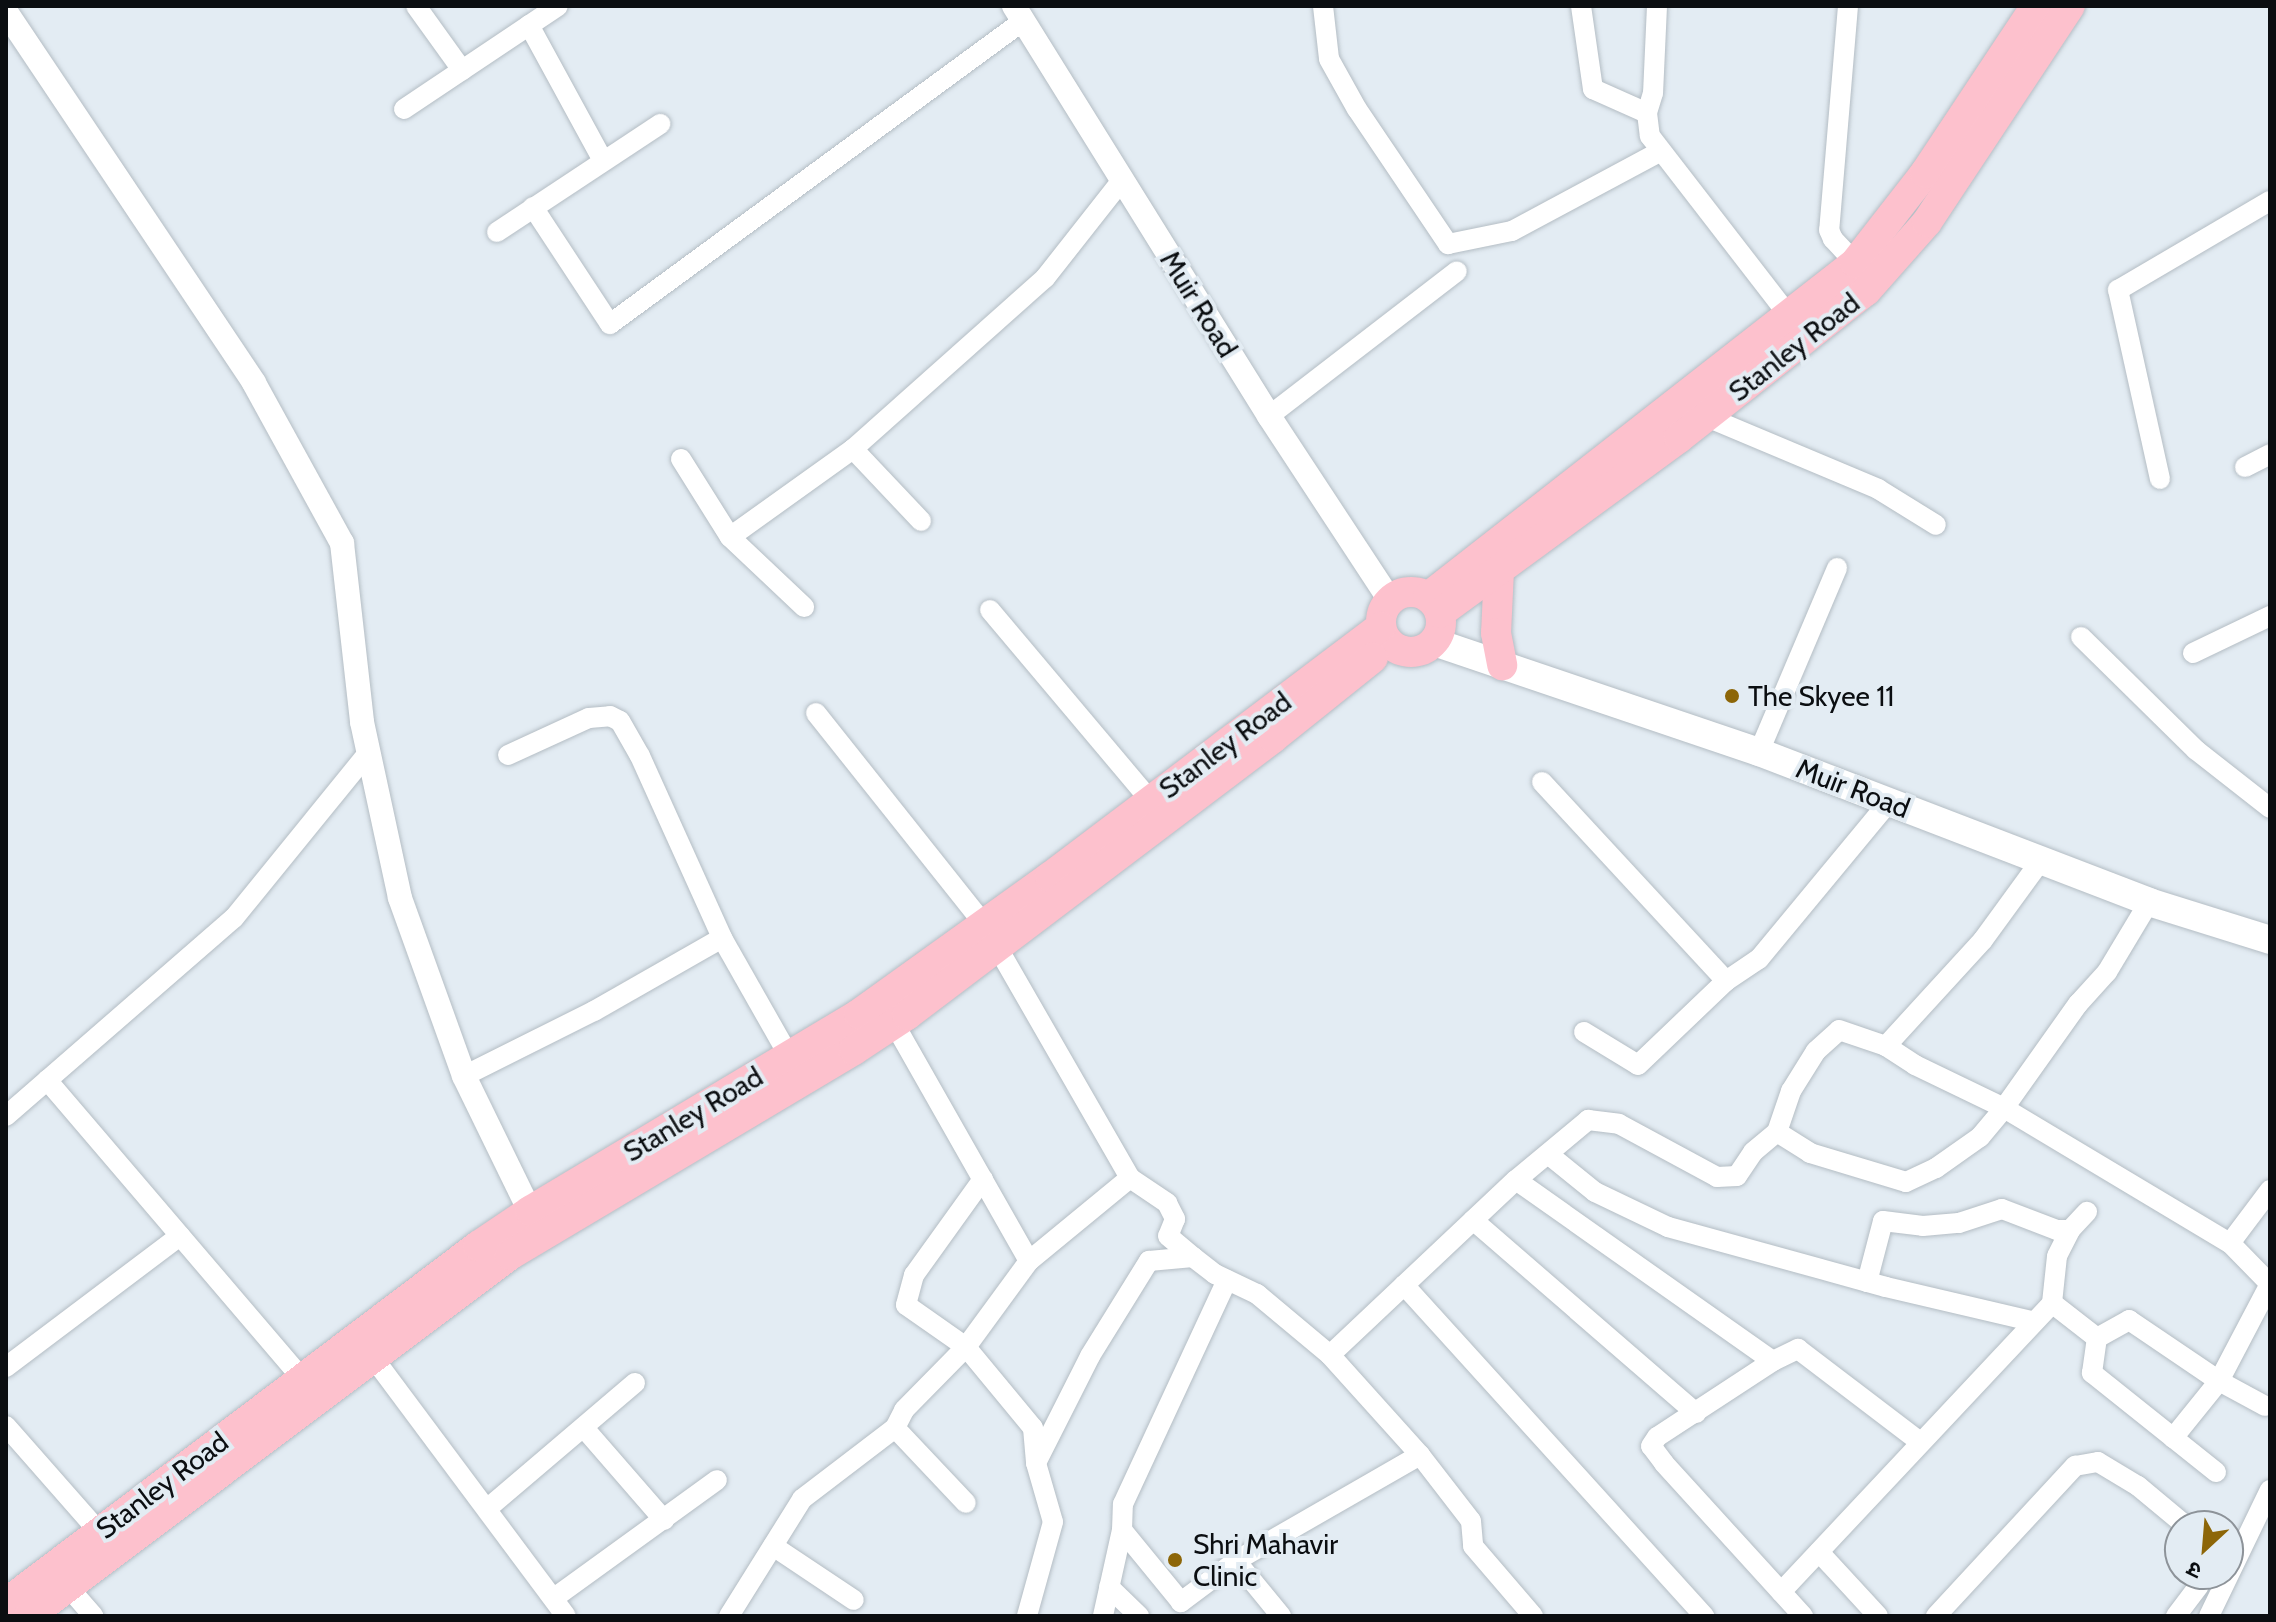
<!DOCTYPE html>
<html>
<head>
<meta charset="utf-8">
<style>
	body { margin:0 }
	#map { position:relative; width:2276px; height:1622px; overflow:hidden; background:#e3ecf3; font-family:Cabin,"Noto Sans Devanagari",sans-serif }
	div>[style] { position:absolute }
	.roads { filter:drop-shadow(0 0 2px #b4bdc4) drop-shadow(0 0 2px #b4bdc4) }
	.minor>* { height:20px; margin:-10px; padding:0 10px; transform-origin:10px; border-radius:10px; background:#fff }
	.tertiary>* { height:24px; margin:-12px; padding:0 12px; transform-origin:12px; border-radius:12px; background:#fff }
	.secondary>* { height:28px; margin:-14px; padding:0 14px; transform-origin:14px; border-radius:14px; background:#fff }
	.primary>* { height:30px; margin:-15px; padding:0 15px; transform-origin:15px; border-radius:15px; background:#fdc1cd }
	.primary>.ring { margin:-15px; padding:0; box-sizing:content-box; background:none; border:30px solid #fdc1cd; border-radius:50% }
	.dots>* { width:22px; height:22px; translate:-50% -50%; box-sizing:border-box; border:4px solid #e3ecf3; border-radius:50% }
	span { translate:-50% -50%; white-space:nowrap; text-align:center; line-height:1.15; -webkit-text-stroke:8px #e3ecf3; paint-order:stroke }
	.street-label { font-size:28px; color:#0b0e11 }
	.poi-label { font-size:28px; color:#0b0e11 }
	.left { translate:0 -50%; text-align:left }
	.frame { position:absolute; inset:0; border:8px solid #0b0e11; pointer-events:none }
	.north { position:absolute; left:2164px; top:1510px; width:80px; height:80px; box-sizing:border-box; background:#e3ecf3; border:2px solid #8d9399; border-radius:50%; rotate:206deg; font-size:22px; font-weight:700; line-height:32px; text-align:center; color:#0b0e11 }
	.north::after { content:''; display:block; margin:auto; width:28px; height:36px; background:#8d6608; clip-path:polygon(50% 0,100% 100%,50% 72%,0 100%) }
</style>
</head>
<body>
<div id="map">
	<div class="roads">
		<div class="minor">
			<i style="left:416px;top:6px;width:79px;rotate:54.3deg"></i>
			<i style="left:1323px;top:6px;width:53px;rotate:83.5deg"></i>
			<i style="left:1329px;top:59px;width:57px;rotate:60.8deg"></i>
			<i style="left:1357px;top:109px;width:163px;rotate:56deg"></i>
			<i style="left:1448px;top:244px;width:65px;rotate:-11.5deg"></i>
			<i style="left:1512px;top:231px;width:169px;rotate:-28.2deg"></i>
			<i style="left:1581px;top:6px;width:84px;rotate:81.8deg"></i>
			<i style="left:1593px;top:89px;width:59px;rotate:24deg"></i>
			<i style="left:1657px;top:6px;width:87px;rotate:92.6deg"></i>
			<i style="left:1653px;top:93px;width:21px;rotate:107deg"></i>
			<i style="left:1647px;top:113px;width:23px;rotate:83deg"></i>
			<i style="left:1650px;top:136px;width:229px;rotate:52.3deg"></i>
			<i style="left:1848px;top:6px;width:225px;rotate:94.8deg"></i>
			<i style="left:1829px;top:230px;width:10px;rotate:66deg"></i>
			<i style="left:1833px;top:239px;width:33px;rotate:47deg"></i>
			<i style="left:529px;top:25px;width:155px;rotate:61.4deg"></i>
			<i style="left:404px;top:109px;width:185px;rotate:-33.8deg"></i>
			<i style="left:533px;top:207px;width:140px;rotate:56.7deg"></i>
			<i style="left:610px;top:324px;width:512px;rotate:-36.27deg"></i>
			<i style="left:497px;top:232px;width:196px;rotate:-33.5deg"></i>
			<i style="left:1269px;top:416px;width:237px;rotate:-37.6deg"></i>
			<i style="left:1707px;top:417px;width:186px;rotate:22.8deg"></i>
			<i style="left:1878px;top:489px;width:68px;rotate:31.8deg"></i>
			<i style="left:853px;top:449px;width:99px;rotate:46.6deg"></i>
			<i style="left:681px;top:459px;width:92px;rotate:57.9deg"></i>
			<i style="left:730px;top:537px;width:102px;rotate:43.4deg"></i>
			<i style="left:2245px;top:467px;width:28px;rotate:-27deg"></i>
			<i style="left:2160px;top:479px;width:194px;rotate:-102.5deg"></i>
			<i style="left:2118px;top:290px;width:176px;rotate:-30.4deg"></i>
			<i style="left:730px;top:537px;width:151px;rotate:-35.6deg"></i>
			<i style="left:853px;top:449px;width:257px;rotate:-41.7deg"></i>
			<i style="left:1045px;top:278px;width:125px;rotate:-51.8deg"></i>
			<i style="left:990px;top:610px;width:250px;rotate:49.9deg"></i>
			<i style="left:2081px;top:637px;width:161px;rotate:44.5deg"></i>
			<i style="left:2196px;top:750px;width:94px;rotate:38.1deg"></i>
			<i style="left:2193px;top:653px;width:85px;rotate:-25.7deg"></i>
			<i style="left:816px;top:713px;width:270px;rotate:51.5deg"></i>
			<i style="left:984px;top:924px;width:293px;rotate:60.1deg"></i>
			<i style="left:1759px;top:752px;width:200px;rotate:-67deg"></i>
			<i style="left:508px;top:755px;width:89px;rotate:-24.6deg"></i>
			<i style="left:589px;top:718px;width:21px;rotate:-5deg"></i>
			<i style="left:610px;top:716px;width:11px;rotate:27deg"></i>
			<i style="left:620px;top:721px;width:40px;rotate:60.3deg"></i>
			<i style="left:640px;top:756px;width:200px;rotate:65.7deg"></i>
			<i style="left:722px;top:938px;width:136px;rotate:60.4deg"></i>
			<i style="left:1542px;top:782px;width:271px;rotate:47.2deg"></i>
			<i style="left:2042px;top:859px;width:100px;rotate:126.1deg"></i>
			<i style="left:1983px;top:940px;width:144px;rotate:132.5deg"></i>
			<i style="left:1886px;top:1046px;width:35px;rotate:33deg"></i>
			<i style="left:1915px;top:1065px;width:99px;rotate:25.8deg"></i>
			<i style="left:2004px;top:1108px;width:263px;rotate:30.9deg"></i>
			<i style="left:1584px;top:1032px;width:63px;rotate:31.4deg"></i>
			<i style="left:1638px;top:1065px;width:122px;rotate:-43.7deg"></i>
			<i style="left:1726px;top:981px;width:40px;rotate:-34deg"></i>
			<i style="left:1759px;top:959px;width:204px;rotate:-50.4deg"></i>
			<i style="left:464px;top:1076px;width:145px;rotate:-26.6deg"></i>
			<i style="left:594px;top:1011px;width:147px;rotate:-29.7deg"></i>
			<i style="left:47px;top:1080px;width:393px;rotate:49.5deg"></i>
			<i style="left:6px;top:1116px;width:302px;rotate:-41deg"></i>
			<i style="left:234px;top:918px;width:214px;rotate:-50.9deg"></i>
			<i style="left:1777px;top:1132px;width:39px;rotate:32deg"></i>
			<i style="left:1810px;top:1153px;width:100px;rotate:16.8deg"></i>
			<i style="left:1906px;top:1182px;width:33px;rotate:-25deg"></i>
			<i style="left:1936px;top:1168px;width:54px;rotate:-35.2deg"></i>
			<i style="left:1980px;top:1137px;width:38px;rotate:-50deg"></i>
			<i style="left:2004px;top:1108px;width:128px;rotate:-54.6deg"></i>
			<i style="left:2078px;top:1004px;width:43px;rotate:-47.8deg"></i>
			<i style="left:2107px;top:972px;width:82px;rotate:-59deg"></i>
			<i style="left:1548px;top:1154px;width:60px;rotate:39deg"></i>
			<i style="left:1595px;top:1192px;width:81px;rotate:25.6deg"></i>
			<i style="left:1668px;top:1227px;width:226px;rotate:15.4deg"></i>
			<i style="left:1886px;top:1287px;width:149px;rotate:13.2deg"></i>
			<i style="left:983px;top:1179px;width:118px;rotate:125.7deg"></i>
			<i style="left:914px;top:1275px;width:31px;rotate:105deg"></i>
			<i style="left:906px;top:1305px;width:73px;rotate:35deg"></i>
			<i style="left:966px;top:1347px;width:105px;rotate:50.4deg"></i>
			<i style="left:1033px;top:1428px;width:35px;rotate:85deg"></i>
			<i style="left:1036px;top:1463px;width:61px;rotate:73.9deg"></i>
			<i style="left:1053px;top:1522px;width:98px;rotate:105.5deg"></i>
			<i style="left:1516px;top:1180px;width:314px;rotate:35.2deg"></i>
			<i style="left:2270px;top:1190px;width:66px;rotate:127deg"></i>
			<i style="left:2230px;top:1243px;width:57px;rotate:45.7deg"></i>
			<i style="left:1473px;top:1220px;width:295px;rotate:40.9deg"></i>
			<i style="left:1029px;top:1261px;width:131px;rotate:-39.4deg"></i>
			<i style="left:1130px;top:1178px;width:45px;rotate:34deg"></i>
			<i style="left:1167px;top:1203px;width:18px;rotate:63deg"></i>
			<i style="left:1175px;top:1219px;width:18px;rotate:112deg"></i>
			<i style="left:1168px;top:1236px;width:33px;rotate:40deg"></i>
			<i style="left:1867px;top:1282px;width:63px;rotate:-75.3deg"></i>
			<i style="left:1883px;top:1221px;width:40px;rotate:7.1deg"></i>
			<i style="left:1923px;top:1226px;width:36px;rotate:-5deg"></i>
			<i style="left:1959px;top:1223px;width:45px;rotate:-18deg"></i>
			<i style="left:2002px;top:1209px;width:59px;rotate:20.9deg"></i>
			<i style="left:2057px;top:1230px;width:13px"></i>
			<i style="left:2070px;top:1230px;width:25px;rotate:-47deg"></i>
			<i style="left:1404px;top:1285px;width:447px;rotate:47.8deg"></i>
			<i style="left:2052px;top:1303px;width:47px;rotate:-83.9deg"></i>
			<i style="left:2057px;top:1256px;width:29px;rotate:-63deg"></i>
			<i style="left:1330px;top:1355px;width:255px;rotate:-43.3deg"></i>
			<i style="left:1516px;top:1180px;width:94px;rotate:-39.8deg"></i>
			<i style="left:1588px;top:1120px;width:31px;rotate:7deg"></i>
			<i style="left:1619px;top:1124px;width:111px;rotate:28.4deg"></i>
			<i style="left:1717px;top:1177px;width:20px;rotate:-3deg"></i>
			<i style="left:1737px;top:1176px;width:29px;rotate:-56deg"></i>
			<i style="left:1753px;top:1152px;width:31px;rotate:-40deg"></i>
			<i style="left:1777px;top:1132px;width:43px;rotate:-71.1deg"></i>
			<i style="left:1791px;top:1091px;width:47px;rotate:-58deg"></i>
			<i style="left:1816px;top:1051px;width:31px;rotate:-42deg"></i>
			<i style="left:1839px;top:1030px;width:50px;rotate:18.8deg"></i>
			<i style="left:372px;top:1356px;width:324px;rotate:53.3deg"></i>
			<i style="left:6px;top:1367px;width:218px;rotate:-37deg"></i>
			<i style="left:6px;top:1426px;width:152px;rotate:48.7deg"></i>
			<i style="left:584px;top:1428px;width:122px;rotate:49deg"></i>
			<i style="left:895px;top:1428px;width:103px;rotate:46.6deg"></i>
			<i style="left:2173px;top:1438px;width:73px;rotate:-51.1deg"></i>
			<i style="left:2219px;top:1381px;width:52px;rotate:28.5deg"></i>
			<i style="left:1420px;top:1455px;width:83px;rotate:52.3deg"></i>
			<i style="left:1471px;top:1521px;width:25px;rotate:85deg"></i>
			<i style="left:1473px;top:1546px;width:92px;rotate:49.4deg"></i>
			<i style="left:1036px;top:1463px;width:120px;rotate:-63.2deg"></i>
			<i style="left:1090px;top:1356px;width:112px;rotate:-58.2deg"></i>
			<i style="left:1149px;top:1261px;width:44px;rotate:-5.2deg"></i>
			<i style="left:1193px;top:1257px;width:28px;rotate:38deg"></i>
			<i style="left:1215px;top:1274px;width:47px;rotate:25.5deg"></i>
			<i style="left:1257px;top:1294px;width:95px;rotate:39.9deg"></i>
			<i style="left:1330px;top:1355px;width:135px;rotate:48deg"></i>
			<i style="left:1420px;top:1455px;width:212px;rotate:150.1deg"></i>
			<i style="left:1236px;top:1561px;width:69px;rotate:143.3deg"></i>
			<i style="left:1181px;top:1602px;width:93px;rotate:-129.3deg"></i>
			<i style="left:1122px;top:1530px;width:88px;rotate:102.5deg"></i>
			<i style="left:2216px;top:1472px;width:159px;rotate:-141.4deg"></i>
			<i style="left:2092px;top:1373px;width:35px;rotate:-82deg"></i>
			<i style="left:2097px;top:1338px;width:37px;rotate:-29deg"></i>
			<i style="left:2129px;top:1320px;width:109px;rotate:34.1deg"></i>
			<i style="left:2219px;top:1381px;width:110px;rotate:-62.3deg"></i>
			<i style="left:488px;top:1508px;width:193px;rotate:-40.4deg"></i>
			<i style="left:1122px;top:1530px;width:26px;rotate:-88deg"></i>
			<i style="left:1123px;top:1504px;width:247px;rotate:-65.1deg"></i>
			<i style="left:773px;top:1546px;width:97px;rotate:33.7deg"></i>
			<i style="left:1819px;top:1552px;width:87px;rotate:47.3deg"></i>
			<i style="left:1236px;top:1561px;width:71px;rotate:50.7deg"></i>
			<i style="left:1109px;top:1587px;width:42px;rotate:44deg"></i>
			<i style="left:69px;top:1588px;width:37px;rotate:49deg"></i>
			<i style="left:1781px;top:1592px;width:396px;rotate:-46.8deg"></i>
			<i style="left:2052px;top:1303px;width:57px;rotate:37.9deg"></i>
			<i style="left:554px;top:1598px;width:201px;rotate:-35.9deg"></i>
			<i style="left:729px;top:1616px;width:138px;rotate:-58deg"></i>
			<i style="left:802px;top:1499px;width:117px;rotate:-37.4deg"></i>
			<i style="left:895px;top:1428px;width:20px;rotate:-63deg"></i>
			<i style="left:904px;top:1410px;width:88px;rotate:-45.5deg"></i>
			<i style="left:966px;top:1347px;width:107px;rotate:-53.8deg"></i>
			<i style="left:1029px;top:1261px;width:274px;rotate:-119.6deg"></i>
			<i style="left:1803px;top:1616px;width:207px;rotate:-132.3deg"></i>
			<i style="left:1664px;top:1463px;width:21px;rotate:-127deg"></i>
			<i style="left:1651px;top:1446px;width:11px;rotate:-56deg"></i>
			<i style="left:1657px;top:1437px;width:139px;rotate:-33.2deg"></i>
			<i style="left:1773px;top:1361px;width:28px;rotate:-26deg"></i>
			<i style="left:1798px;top:1349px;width:153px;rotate:37.3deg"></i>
			<i style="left:1936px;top:1616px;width:205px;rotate:-47.2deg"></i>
			<i style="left:2075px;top:1466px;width:23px;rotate:-10deg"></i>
			<i style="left:2098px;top:1462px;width:47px;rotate:31deg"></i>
			<i style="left:2138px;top:1486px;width:62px;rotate:39.8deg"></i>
			<i style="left:2176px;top:1616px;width:38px;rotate:-53deg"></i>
			<i style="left:2209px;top:1616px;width:140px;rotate:-64.2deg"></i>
		</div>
		<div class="tertiary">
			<i style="left:1014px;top:6px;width:483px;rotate:58.1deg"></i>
			<i style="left:1269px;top:416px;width:220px;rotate:56.7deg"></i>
			<i style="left:6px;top:12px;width:446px;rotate:56.2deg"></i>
			<i style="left:254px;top:383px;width:183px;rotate:61.2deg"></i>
			<i style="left:342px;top:543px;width:180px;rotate:83.6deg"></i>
			<i style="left:362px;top:722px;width:180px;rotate:77.8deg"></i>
			<i style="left:400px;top:898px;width:189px;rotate:70.2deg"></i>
			<i style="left:464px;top:1076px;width:167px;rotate:64deg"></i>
		</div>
		<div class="secondary">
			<i style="left:1434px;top:642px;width:343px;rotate:18.7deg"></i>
			<i style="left:1759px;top:752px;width:418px;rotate:21deg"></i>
			<i style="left:2149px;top:902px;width:127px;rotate:17.4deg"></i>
		</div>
		<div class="primary">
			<i style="left:1499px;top:570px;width:63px;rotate:92.7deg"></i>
			<i style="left:1496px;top:633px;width:33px;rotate:79deg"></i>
			<i class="ring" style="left:1381px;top:592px;width:30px;height:30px"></i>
			<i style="left:1428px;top:597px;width:542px;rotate:-38.03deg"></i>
			<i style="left:1855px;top:263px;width:114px;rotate:-52.1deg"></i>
			<i style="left:1925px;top:173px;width:201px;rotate:-56.4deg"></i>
			<i style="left:1440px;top:613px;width:296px;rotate:-36.2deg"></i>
			<i style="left:1679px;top:438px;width:238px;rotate:-38.2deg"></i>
			<i style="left:1866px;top:291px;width:92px;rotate:-48.5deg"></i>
			<i style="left:1927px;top:222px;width:259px;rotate:-56.5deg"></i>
			<i style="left:6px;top:1603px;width:592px;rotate:-37.1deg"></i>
			<i style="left:478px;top:1246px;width:63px;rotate:-33.9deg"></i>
			<i style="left:530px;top:1211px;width:383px;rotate:-30.9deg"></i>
			<i style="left:859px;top:1014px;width:235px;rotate:-35.7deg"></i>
			<i style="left:1050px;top:877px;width:415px;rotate:-37.1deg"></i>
			<i style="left:29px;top:1616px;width:601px;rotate:-36.89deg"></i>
			<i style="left:510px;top:1255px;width:400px;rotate:-30.8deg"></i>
			<i style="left:854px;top:1050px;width:64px;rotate:-33.4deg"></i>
			<i style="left:907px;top:1015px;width:459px;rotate:-37.1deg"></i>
			<i style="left:1273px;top:738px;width:128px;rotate:-38.7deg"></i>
		</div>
	</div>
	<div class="dots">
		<i style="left:1732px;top:696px;background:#8d6608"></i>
		<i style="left:1175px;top:1560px;background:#8d6608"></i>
	</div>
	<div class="street-label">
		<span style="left:1199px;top:304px;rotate:58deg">Muir Road</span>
		<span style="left:1794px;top:347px;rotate:-38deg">Stanley Road</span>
		<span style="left:1225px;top:745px;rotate:-37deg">Stanley Road</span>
		<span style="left:1853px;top:788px;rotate:21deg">Muir Road</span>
		<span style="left:693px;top:1114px;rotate:-31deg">Stanley Road</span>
		<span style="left:162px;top:1485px;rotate:-37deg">Stanley Road</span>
	</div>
	<div class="poi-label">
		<span class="left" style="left:1748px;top:696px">The Skyee 11</span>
		<span class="left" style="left:1193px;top:1560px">Shri Mahavir<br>Clinic</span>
	</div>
	<div class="frame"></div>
	<div class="north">उ</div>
</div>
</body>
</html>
